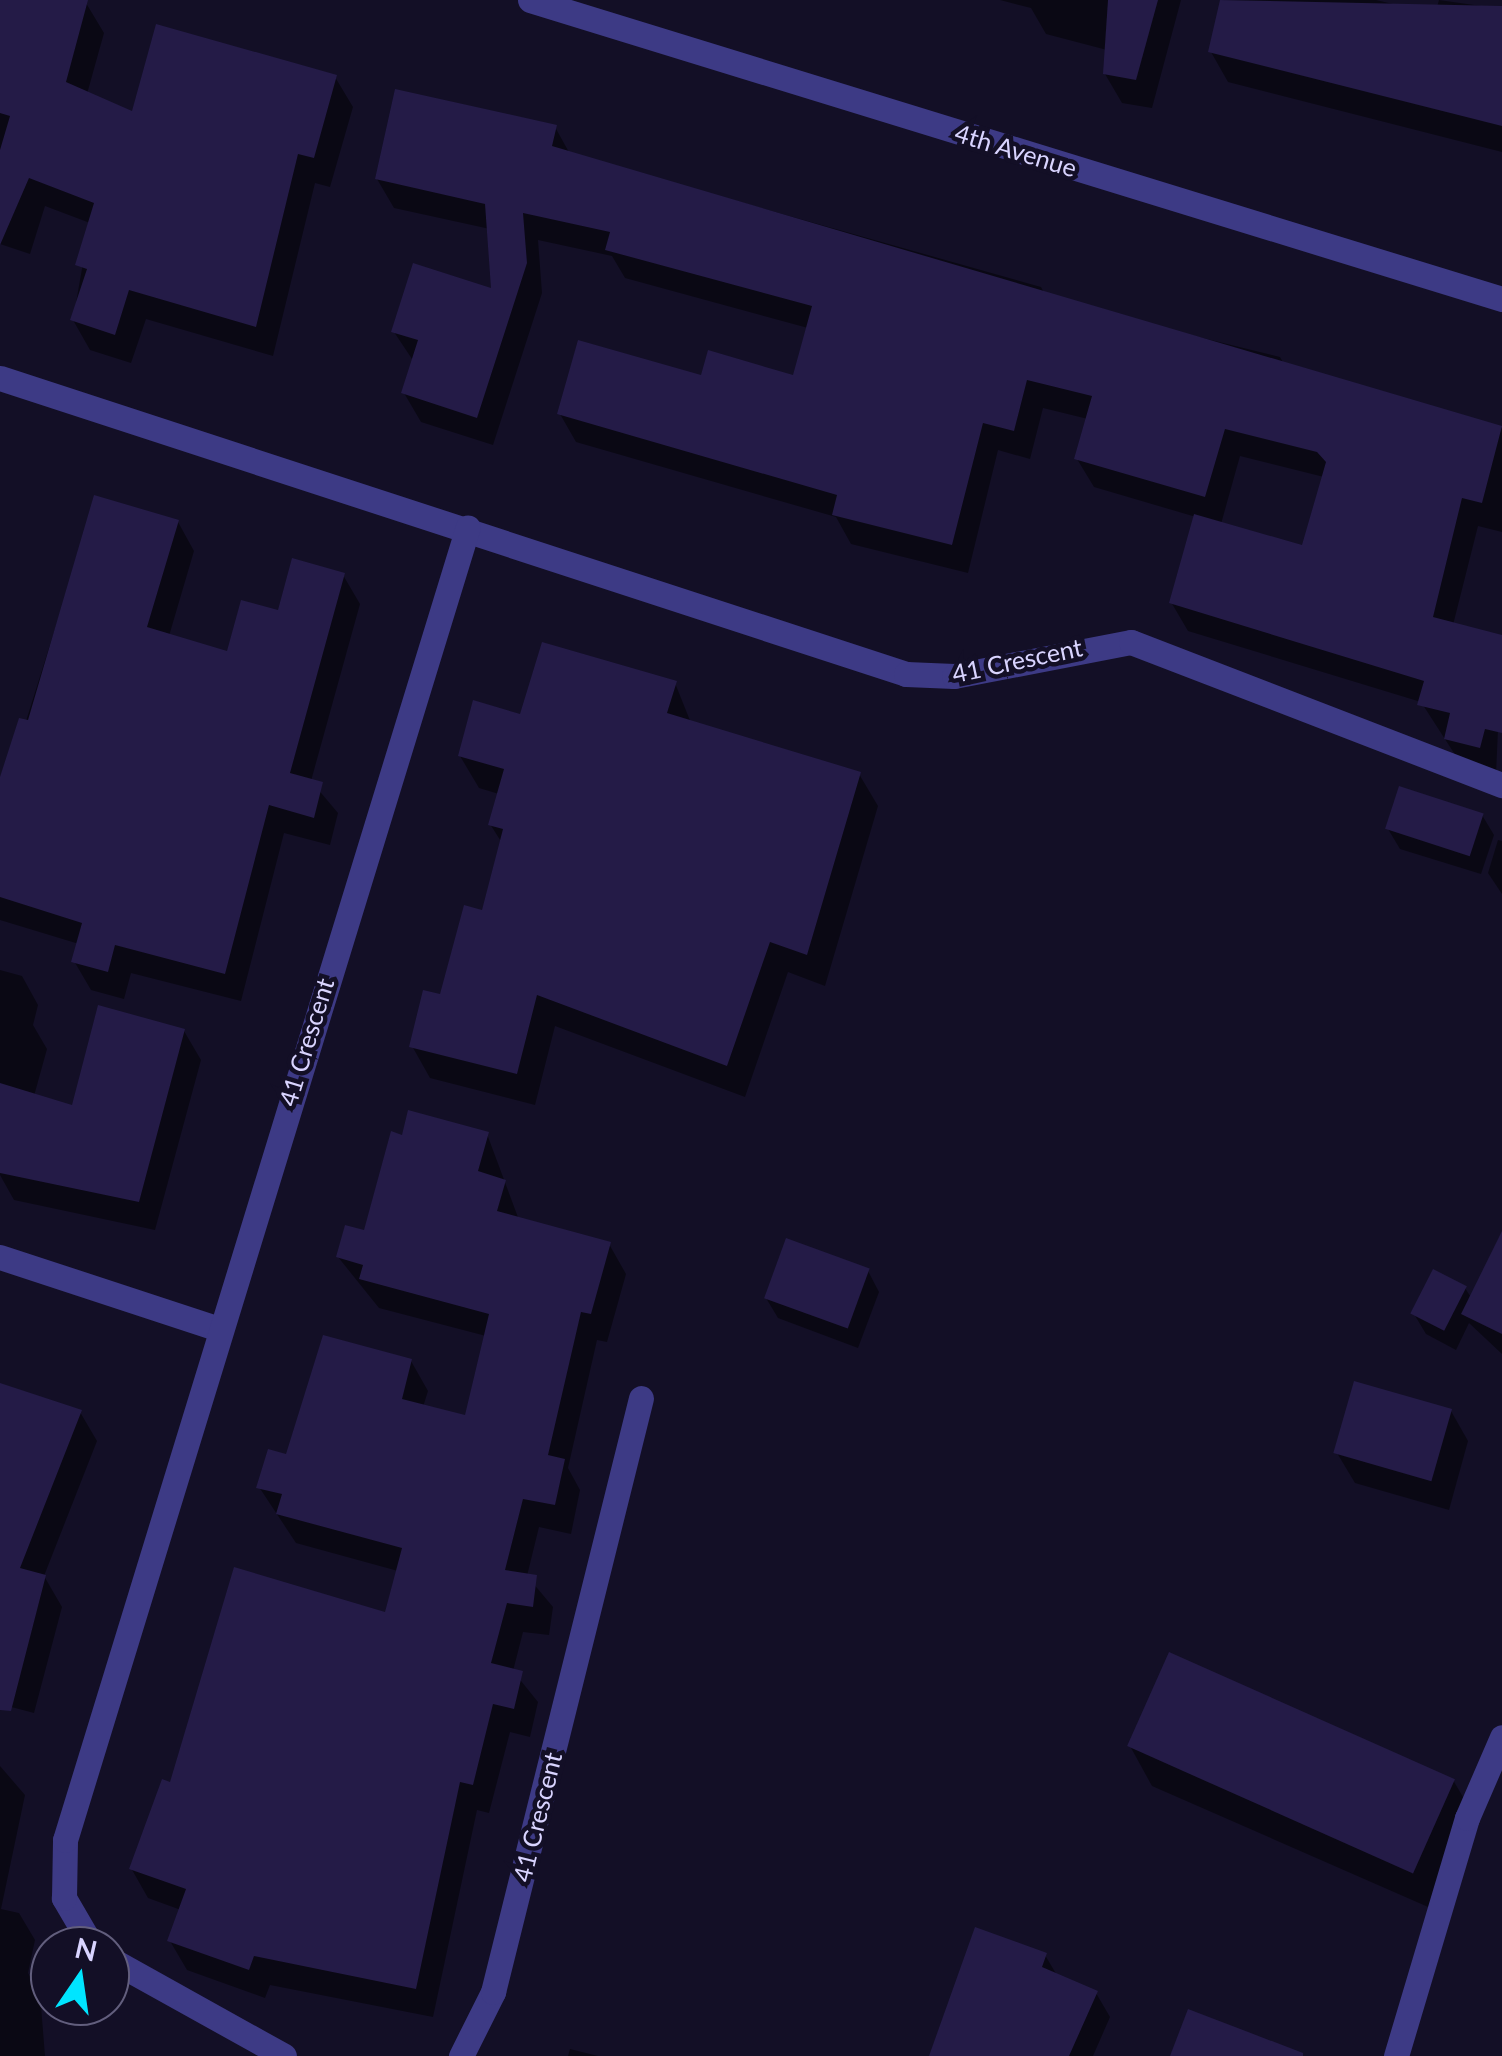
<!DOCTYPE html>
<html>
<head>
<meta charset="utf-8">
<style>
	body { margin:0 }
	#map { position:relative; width:1502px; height:2056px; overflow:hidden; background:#130f26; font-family:Lato,sans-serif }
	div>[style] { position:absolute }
	.shadow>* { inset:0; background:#0007 }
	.building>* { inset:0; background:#241b47; transform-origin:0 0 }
	.minor>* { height:25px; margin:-12.5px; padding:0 12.5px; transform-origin:12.5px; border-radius:12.5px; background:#3d3a85 }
	.tertiary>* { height:25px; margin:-12.5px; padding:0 12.5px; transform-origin:12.5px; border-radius:12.5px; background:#3d3a85 }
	span { translate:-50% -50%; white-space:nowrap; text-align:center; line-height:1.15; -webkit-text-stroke:9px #130f26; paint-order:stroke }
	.street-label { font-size:25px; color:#d9d4ff }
	.north { position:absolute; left:30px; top:1926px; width:100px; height:100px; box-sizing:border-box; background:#130f26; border:2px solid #625e7d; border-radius:50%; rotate:13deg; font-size:28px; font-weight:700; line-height:40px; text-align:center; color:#d9d4ff }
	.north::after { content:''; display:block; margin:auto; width:35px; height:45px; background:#00e5ff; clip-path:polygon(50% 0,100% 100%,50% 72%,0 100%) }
</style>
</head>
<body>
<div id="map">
	<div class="shadow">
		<i style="clip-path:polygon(0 0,86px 3px,104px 33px,87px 94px,133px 114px,335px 77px,353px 107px,330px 187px,315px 183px,273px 356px,146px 319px,131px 363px,90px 350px,73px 320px,90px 223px,45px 206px,30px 254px,0 244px)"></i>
		<i style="clip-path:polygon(1000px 0,1181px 0,1152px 108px,1122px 103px,1105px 74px,1107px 50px,1046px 34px,1031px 8px)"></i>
		<i style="clip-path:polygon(1223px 0,1376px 0,1435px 14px,1439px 0,1502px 9px,1502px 152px,1228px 82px,1211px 52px)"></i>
		<i style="clip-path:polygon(evenodd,555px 127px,570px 154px,1041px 287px,1048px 300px,1280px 357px,1289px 373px,1502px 428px,1502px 532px,1478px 526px,1453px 625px,1502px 638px,1496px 775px,1463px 767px,1421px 702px,1188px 631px,1171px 602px,1196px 517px,1094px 487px,1077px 459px,1088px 419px,1043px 408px,1030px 459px,998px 450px,968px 573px,851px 544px,836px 517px,576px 442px,560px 414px,702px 378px,795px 378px,808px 328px,625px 278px,612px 256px,538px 240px,542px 293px,493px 445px,421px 422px,404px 393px,414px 362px,394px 332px,494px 291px,490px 229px,394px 208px,377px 179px,555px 127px,1240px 456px,1324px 477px,1304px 548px,1221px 524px,1240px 456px)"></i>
		<i style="clip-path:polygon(96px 498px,178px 522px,194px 551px,169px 636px,229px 654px,343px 575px,360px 604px,311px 781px,338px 813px,330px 845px,284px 833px,241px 1001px,131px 973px,124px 999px,91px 990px,74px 961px,79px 944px,0 920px,0 804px)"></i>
		<i style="clip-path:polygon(675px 683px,691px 723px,859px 774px,878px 806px,825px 986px,788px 972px,745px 1097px,555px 1026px,535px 1105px,430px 1078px,412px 1046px,484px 913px,502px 843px,490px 824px,499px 794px,479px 788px,460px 756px,522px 717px)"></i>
		<i style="clip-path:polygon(1482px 815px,1494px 835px,1481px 874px,1400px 849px,1388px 829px)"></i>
		<i style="clip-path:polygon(1498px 840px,1502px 841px,1502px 894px,1488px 873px)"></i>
		<i style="clip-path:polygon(0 970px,22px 976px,38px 1005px,33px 1025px,47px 1049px,34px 1096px,73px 1108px,184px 1031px,201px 1060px,155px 1230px,14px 1200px,0 1175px)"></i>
		<i style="clip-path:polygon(487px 1134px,519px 1220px,609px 1244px,626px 1274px,607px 1342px,597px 1340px,568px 1468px,580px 1490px,571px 1534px,539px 1527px,527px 1576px,553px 1607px,549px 1635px,523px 1632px,513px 1671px,538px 1702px,530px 1737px,510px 1732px,489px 1813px,477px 1810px,433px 2017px,270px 1985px,265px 1998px,187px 1970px,170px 1941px,181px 1910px,148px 1898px,131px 1868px,171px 1785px,387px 1615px,398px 1571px,296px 1543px,259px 1487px,411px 1361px,428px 1391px,423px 1407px,467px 1418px,486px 1336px,379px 1308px,338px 1257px,366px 1234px,404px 1138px)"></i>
		<i style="clip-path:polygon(1502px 1237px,1502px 1354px,1469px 1323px,1456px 1350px,1426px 1334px,1414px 1314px,1465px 1288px,1472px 1299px)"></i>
		<i style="clip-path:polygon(868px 1271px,879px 1292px,858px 1348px,778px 1318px,766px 1298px)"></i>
		<i style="clip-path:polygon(0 1385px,80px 1412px,97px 1441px,44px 1576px,62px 1607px,34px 1713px,0 1704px)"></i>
		<i style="clip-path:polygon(1451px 1411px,1468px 1441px,1449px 1510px,1355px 1483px,1337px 1453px)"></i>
		<i style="clip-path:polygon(1130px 1746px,1453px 1780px,1476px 1819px,1435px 1910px,1152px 1786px)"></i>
		<i style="clip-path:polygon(0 1766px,25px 1795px,1px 1909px,19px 1913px,35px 1940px,28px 1973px,40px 1993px,45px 2056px,0 2056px)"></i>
		<i style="clip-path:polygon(1045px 1955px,1058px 1977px,1096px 1993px,1110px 2017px,1093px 2056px,935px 2056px)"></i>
		<i style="clip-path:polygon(570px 2049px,598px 2056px,568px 2056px)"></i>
	</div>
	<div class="building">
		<i style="clip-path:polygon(0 0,88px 0,66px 82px,132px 111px,156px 24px,337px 75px,314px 158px,298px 154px,256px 327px,129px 290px,115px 335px,70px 320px,87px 269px,75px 265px,94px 203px,29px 178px,0 245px,0 150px,10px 116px,0 113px)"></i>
		<i style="clip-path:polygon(1108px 0,1158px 0,1136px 80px,1103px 74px)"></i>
		<i style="clip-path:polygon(1220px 0,1502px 6px,1502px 126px,1208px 52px)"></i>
		<i style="clip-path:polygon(395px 89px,557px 125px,552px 146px,1502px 426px,1482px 503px,1462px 498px,1433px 617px,1502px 635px,1502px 733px,1485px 729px,1480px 748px,1444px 739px,1450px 713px,1417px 705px,1424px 681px,1169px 603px,1194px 514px,1302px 545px,1326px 462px,1317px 452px,1225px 429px,1205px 497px,1074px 459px,1092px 396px,1027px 380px,1014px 431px,983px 423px,952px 545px,832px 515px,837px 495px,557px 414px,578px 340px,701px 375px,708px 350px,793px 375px,812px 306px,605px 250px,610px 232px,523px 213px,527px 263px,477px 418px,401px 393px,418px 340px,391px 332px,413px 263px,491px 288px,485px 204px,375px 179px)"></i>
		<i style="clip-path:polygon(94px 495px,179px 520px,147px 627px,227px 651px,241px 600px,278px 610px,292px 558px,345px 573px,290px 773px,323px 782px,314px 818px,269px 805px,225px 974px,115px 945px,108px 972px,71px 962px,82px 923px,0 897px,0 777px,19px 718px,28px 720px)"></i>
		<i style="clip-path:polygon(542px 642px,677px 681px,667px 713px,861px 772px,807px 955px,770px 942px,727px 1066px,537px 995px,517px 1074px,409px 1047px,423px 990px,440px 994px,464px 905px,482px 910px,503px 829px,488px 825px,504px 769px,458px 756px,473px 700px,520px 714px)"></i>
		<i style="left:1399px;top:786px;width:89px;height:45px;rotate:18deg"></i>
		<i style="clip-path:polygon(98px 1005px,185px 1029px,139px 1202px,0 1173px,0 1083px,72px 1105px)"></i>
		<i style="clip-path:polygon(408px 1110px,489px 1132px,478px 1171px,506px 1180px,497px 1211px,611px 1242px,591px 1314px,581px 1312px,548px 1455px,565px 1459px,555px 1505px,523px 1499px,505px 1570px,537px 1575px,533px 1607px,507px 1603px,491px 1663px,523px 1671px,514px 1709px,493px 1704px,473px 1785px,460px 1782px,416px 1989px,254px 1956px,249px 1970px,167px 1941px,186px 1889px,129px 1869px,162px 1779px,170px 1782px,234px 1567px,385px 1612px,402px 1548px,276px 1514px,282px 1494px,256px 1488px,268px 1449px,286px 1454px,323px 1335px,412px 1359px,402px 1399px,465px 1415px,489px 1314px,359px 1279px,363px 1265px,336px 1257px,345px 1225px,364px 1230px,391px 1131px,402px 1135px)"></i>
		<i style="clip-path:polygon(1502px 1231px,1502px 1334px,1461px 1314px)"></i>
		<i style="left:786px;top:1238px;width:89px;height:64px;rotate:20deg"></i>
		<i style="left:1433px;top:1269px;width:38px;height:50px;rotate:27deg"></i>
		<i style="left:1354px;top:1381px;width:102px;height:75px;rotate:16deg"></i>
		<i style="clip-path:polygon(0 1383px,82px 1410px,20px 1568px,46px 1575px,11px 1711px,0 1710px)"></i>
		<i style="left:1169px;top:1652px;width:313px;height:103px;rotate:24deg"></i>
		<i style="clip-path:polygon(975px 1927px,1047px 1953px,1042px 1967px,1098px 1991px,1069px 2056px,929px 2056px)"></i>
		<i style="clip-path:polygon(1188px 2009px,1303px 2053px,1303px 2056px,1170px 2056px)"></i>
	</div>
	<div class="minor">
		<i style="left:0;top:378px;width:953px;rotate:18.09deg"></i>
		<i style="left:906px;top:674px;width:48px;rotate:2.4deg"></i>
		<i style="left:954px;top:676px;width:180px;rotate:-10.9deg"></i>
		<i style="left:1131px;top:642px;width:398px;rotate:21.1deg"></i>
		<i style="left:0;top:1257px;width:227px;rotate:18.2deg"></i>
		<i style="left:92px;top:1946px;width:56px;rotate:-120.3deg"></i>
		<i style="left:64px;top:1898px;width:58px;rotate:-89deg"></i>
		<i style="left:65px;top:1840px;width:1373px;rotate:-72.94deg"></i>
		<i style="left:110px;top:1959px;width:199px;rotate:29.1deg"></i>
		<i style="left:461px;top:2056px;width:72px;rotate:-63.4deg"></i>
		<i style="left:493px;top:1992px;width:612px;rotate:-76.01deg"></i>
		<i style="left:1396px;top:2056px;width:248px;rotate:-73.4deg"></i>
		<i style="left:1467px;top:1818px;width:88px;rotate:-66.6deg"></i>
	</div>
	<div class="tertiary">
		<i style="left:530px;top:0;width:1017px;rotate:17.1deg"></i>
	</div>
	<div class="street-label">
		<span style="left:1016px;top:150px;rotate:17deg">4th Avenue</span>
		<span style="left:1017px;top:660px;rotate:-12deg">41 Crescent</span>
		<span style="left:306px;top:1042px;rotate:-73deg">41 Crescent</span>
		<span style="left:537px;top:1817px;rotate:-76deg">41 Crescent</span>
	</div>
	<div class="north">N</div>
</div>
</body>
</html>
